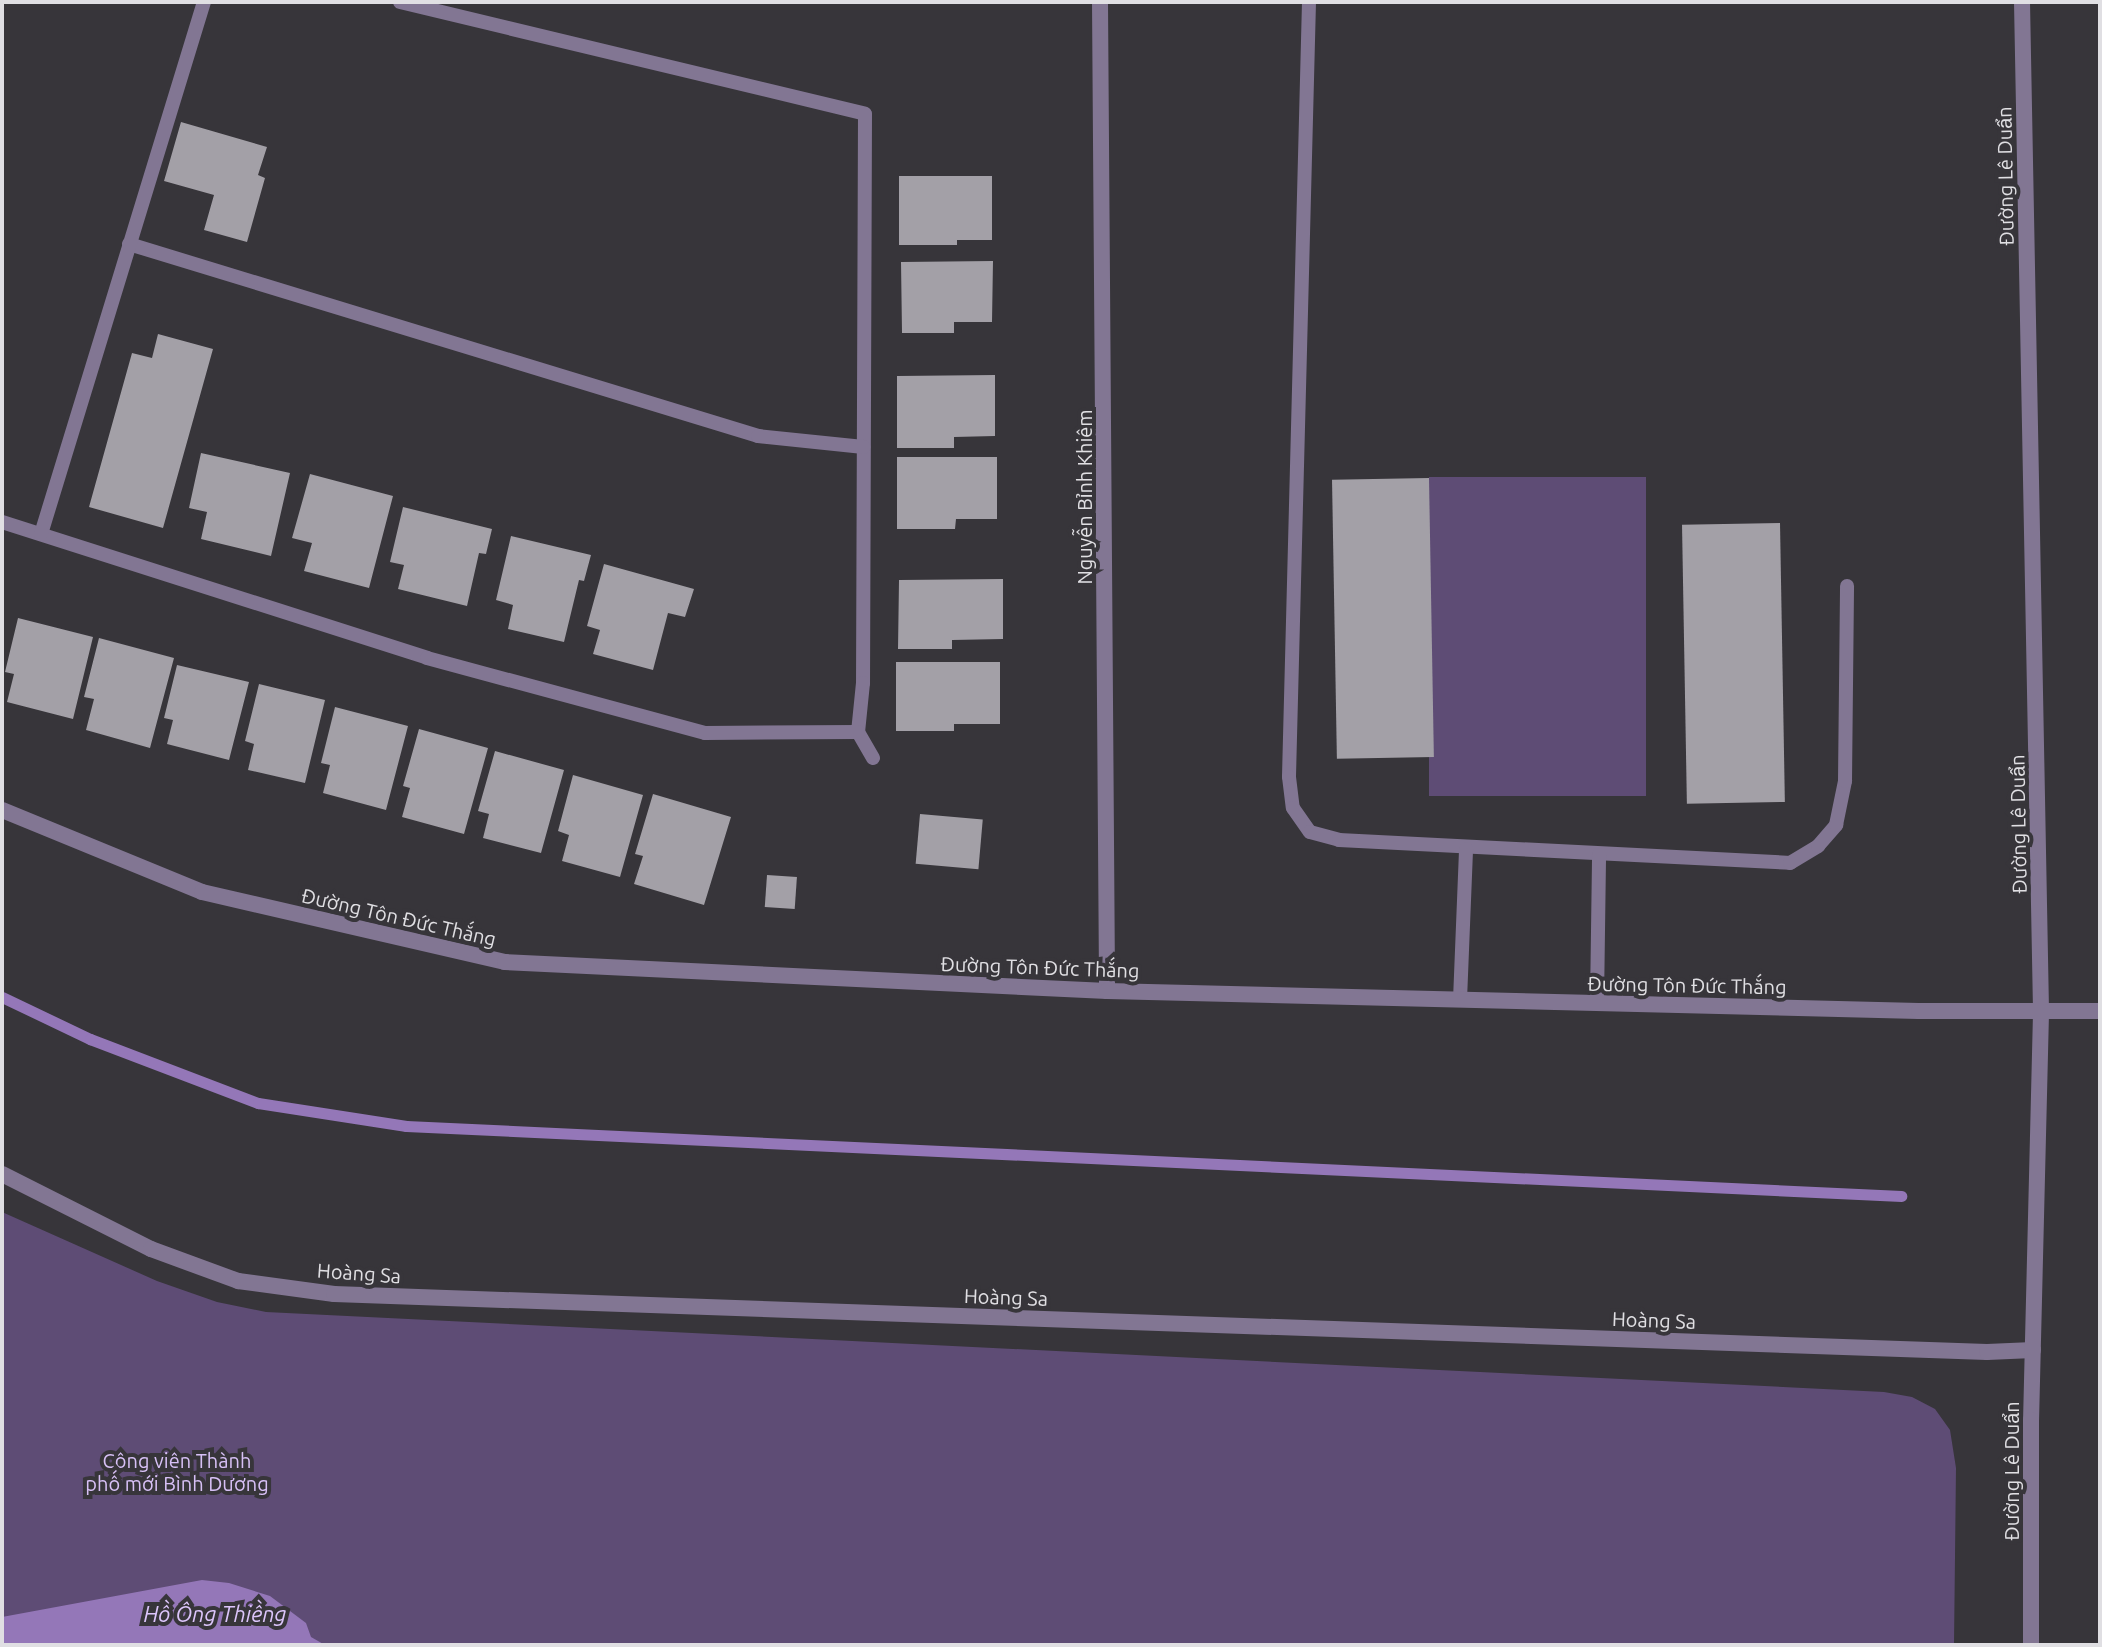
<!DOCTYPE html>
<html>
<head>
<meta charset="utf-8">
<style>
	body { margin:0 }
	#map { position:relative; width:2102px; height:1647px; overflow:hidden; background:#37353a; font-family:Ubuntu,sans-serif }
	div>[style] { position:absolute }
	.green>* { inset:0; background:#5e4c75; transform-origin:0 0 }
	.water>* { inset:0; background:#9477b8 }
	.stream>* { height:11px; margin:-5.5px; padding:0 5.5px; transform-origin:5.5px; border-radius:5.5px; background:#9477b8 }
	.building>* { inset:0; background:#a3a0a7; transform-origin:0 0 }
	.service>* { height:14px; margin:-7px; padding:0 7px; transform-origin:7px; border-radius:7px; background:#827693 }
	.minor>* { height:16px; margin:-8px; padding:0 8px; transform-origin:8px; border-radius:8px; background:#827693 }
	.tertiary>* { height:16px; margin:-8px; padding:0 8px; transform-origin:8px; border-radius:8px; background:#827693 }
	span { translate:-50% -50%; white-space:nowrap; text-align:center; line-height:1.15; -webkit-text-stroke:8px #37353a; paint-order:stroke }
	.street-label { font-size:20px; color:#e0dfe3 }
	.park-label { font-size:20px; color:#d7c0f6 }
	.water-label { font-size:22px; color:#dcc5fb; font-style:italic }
	.frame { position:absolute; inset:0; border:4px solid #e0dfe3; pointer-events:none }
</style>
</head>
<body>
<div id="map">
	<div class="green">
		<i style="left:1646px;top:477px;width:319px;height:217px;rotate:90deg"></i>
		<i style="clip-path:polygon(2px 1212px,157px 1281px,217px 1302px,266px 1312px,1884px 1392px,1912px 1397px,1935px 1409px,1950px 1430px,1956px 1468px,1954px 1645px,2px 1645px)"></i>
	</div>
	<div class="water">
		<i style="clip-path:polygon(202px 1580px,229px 1583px,270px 1596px,306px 1623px,311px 1637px,325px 1645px,2px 1645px,2px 1617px)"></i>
	</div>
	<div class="stream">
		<i style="left:2px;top:997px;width:98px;rotate:25.5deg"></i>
		<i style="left:90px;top:1039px;width:180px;rotate:20.9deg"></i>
		<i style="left:258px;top:1103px;width:150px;rotate:8.8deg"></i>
		<i style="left:406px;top:1126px;width:1497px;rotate:2.68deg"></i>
	</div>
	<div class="building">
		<i style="clip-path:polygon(181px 122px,267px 147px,258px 175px,265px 178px,247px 242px,204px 230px,214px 195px,164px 181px)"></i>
		<i style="clip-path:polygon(899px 176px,992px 176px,992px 240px,957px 240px,957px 245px,899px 245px)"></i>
		<i style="clip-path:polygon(993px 261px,992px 322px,954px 322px,954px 333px,902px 333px,901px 262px)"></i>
		<i style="clip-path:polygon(158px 334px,213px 349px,163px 528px,89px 507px,132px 353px,152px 358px)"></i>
		<i style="clip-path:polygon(995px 375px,995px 436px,954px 437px,954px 448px,897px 448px,897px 376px)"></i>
		<i style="clip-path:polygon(201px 453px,290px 473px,271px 556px,201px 539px,207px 512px,189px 508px)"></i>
		<i style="clip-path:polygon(897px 457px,997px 457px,997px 519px,956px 519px,955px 529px,897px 529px)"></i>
		<i style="clip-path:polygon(310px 474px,393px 496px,369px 588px,304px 571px,312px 543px,292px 538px)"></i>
		<i style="left:1429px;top:478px;width:279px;height:97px;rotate:89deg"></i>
		<i style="clip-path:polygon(403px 507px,492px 529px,486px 554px,479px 553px,467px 606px,398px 589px,404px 565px,390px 562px)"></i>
		<i style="left:1780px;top:523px;width:279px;height:98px;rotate:89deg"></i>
		<i style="clip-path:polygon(511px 536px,591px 555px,584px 581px,579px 580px,564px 642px,508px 629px,513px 605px,496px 600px)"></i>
		<i style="clip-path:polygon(604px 564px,694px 589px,685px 617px,668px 613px,653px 670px,593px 654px,600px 630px,587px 626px)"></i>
		<i style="clip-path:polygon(1003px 579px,1003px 639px,952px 640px,952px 649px,898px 649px,899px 580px)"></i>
		<i style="clip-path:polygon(18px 618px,93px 637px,73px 719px,7px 702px,14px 674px,5px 672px)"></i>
		<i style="clip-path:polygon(99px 638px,174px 658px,150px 748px,86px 730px,94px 699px,84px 697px)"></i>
		<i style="clip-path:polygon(896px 662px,1000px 662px,1000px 724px,954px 724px,954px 731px,896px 731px)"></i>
		<i style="clip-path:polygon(177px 665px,249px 682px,229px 760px,167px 744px,173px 720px,164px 718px)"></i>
		<i style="clip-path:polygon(259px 684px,325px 700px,305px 783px,248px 770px,254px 744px,245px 741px)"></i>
		<i style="clip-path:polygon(335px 707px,408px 726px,386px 810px,323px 793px,330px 765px,321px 763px)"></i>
		<i style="clip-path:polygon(419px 729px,488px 748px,464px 834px,402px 817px,410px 788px,403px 786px)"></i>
		<i style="clip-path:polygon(495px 751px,564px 770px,541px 853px,483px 838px,489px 814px,478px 811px)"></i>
		<i style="clip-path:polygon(573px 775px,643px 795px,620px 877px,562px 861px,569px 835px,558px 831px)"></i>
		<i style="clip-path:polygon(653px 794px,731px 817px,704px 905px,634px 884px,643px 856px,635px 854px)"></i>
		<i style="left:920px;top:814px;width:63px;height:50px;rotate:5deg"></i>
		<i style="left:767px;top:875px;width:30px;height:32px;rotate:4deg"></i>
	</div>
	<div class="service">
		<i style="left:400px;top:2px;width:478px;rotate:13.5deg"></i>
		<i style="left:865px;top:114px;width:569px;rotate:90.2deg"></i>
		<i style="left:863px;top:683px;width:49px;rotate:95.8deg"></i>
		<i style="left:858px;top:732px;width:30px;rotate:60deg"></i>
		<i style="left:1309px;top:2px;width:775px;rotate:91.48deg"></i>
		<i style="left:1289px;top:777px;width:31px;rotate:83deg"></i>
		<i style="left:1293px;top:808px;width:29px;rotate:55deg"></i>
		<i style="left:1310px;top:832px;width:30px;rotate:15deg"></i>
		<i style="left:1339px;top:840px;width:452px;rotate:2.9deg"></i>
		<i style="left:1790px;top:863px;width:33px;rotate:-31deg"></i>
		<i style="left:1818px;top:846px;width:28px;rotate:-49deg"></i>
		<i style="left:1836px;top:825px;width:45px;rotate:-78.4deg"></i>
		<i style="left:1845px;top:781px;width:195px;rotate:-89.4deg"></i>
		<i style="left:129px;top:244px;width:658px;rotate:16.97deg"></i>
		<i style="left:758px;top:436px;width:106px;rotate:6deg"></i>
		<i style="left:2px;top:522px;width:446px;rotate:17.7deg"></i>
		<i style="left:427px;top:658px;width:288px;rotate:15.1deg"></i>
		<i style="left:705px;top:733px;width:153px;rotate:-0.4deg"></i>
		<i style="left:41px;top:534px;width:556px;rotate:-72.97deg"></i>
		<i style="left:1460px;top:1000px;width:151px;rotate:-87.7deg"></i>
		<i style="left:1597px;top:1003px;width:148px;rotate:-89.2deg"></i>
	</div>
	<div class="minor">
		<i style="left:1100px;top:2px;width:989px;rotate:89.59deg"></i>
		<i style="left:2px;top:1174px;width:167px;rotate:26.7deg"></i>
		<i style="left:151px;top:1249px;width:93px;rotate:20.2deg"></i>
		<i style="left:238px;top:1281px;width:97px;rotate:7.7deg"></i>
		<i style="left:334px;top:1294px;width:1654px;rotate:2.01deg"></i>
		<i style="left:1987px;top:1352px;width:46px;rotate:-2.5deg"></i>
	</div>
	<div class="tertiary">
		<i style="left:2022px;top:2px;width:1011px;rotate:88.92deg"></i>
		<i style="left:2041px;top:1013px;width:407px;rotate:91.4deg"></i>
		<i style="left:2031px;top:1420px;width:225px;rotate:90deg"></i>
		<i style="left:2px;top:810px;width:216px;rotate:22.3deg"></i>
		<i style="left:202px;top:892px;width:311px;rotate:13deg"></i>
		<i style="left:505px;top:962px;width:603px;rotate:2.76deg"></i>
		<i style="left:1107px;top:991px;width:812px;rotate:1.41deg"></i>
		<i style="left:1919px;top:1011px;width:181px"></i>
	</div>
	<div class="street-label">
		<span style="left:2005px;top:176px;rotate:-91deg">Đường Lê Duẩn</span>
		<span style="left:1084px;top:497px;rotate:-90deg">Nguyễn Bỉnh Khiêm</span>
		<span style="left:2018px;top:824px;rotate:-91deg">Đường Lê Duẩn</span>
		<span style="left:399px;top:917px;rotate:13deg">Đường Tôn Đức Thắng</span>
		<span style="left:1040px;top:967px;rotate:2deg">Đường Tôn Đức Thắng</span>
		<span style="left:1687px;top:985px;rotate:1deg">Đường Tôn Đức Thắng</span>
		<span style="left:359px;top:1273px;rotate:4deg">Hoàng Sa</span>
		<span style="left:1006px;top:1297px;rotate:2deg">Hoàng Sa</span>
		<span style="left:1654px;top:1320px;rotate:2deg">Hoàng Sa</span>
		<span style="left:2011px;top:1471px;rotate:-90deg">Đường Lê Duẩn</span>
	</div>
	<div class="park-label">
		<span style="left:177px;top:1472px">Công viên Thành<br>phố mới Bình Dương</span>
	</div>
	<div class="water-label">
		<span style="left:215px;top:1614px">Hồ Ông Thiềng</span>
	</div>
	<div class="frame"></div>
</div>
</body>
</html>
